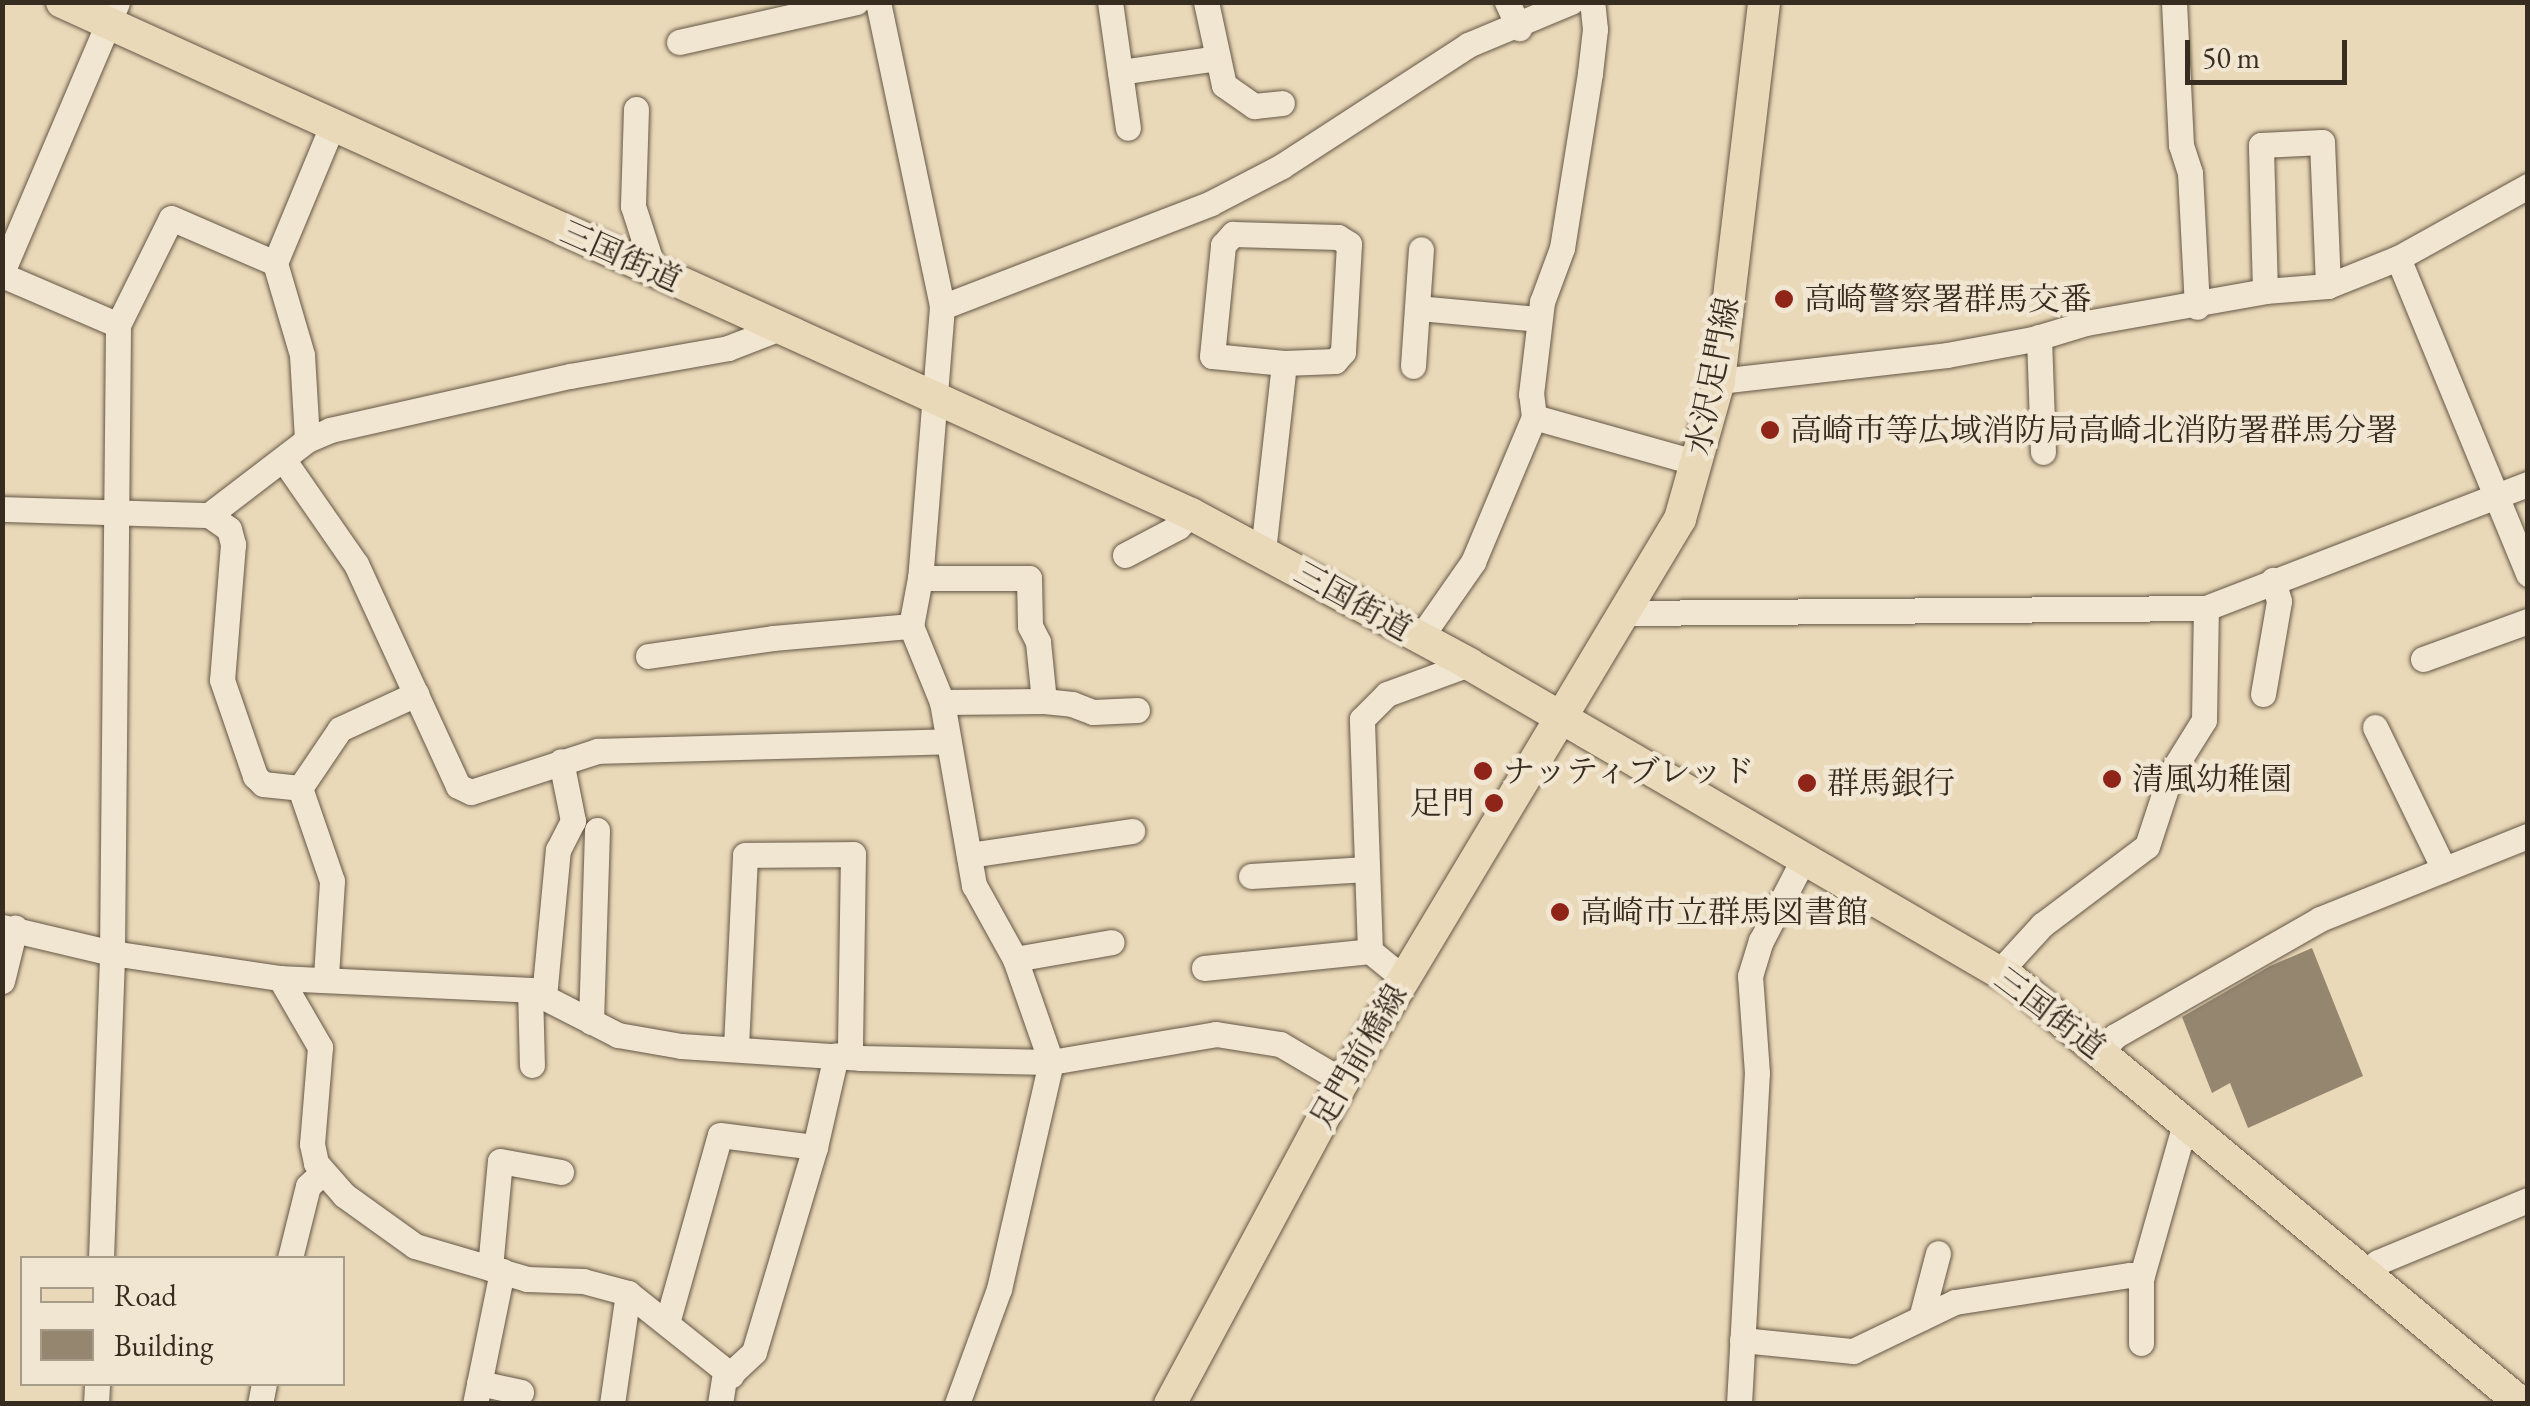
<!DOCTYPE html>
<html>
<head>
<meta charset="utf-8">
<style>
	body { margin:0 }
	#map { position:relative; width:2530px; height:1406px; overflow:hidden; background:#ead9b8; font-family:"EB Garamond","Noto Serif JP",serif }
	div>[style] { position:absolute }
	.building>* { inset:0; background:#94866f }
	.roads { filter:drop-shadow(0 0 2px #645746) drop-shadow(0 0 2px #645746) }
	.minor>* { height:25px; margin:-12.5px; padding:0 12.5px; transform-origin:12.5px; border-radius:12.5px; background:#f1e6d1 }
	.major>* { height:32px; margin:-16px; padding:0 16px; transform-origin:16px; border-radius:16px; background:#ead9b8 }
	.dots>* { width:28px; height:28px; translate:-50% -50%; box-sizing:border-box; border:5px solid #f1e6d1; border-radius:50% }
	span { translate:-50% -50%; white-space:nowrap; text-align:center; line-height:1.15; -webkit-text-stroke:9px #f1e6d1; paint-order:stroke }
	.street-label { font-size:32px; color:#372c20 }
	.poi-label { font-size:32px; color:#372c20 }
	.left { translate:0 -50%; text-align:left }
	.right { translate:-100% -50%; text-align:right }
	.frame { position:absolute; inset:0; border:5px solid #372c20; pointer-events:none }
	.legend { position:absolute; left:20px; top:1256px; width:325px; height:130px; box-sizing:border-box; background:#f1e6d1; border:2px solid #a79c8a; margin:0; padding:12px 18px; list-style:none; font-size:30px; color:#372c20 }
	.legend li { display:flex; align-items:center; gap:20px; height:50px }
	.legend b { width:50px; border:2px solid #a79c8a }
	.scale { position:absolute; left:2185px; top:40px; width:162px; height:45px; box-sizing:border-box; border:5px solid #372c20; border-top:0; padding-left:12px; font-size:30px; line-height:35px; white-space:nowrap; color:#372c20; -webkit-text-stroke:8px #f1e6d1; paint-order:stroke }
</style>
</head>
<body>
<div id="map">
	<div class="building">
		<i style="clip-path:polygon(2312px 948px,2363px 1076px,2248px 1128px,2230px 1083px,2212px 1093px,2182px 1017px,2270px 966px)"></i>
	</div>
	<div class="roads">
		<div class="minor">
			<i style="left:878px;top:2px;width:312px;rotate:78.1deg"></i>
			<i style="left:942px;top:307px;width:272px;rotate:94.6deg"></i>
			<i style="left:920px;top:578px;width:49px;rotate:100.6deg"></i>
			<i style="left:911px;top:626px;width:82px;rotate:67.8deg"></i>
			<i style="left:942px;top:702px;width:186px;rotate:80.1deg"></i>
			<i style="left:974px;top:885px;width:85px;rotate:61deg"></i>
			<i style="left:1015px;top:959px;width:109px;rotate:70.7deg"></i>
			<i style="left:1051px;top:1062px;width:233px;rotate:102.9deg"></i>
			<i style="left:999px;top:1289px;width:122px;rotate:110.1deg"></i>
			<i style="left:1110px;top:2px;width:127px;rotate:81.9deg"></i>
			<i style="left:1206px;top:2px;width:85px;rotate:77.8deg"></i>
			<i style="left:1224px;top:85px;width:37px;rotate:35deg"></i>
			<i style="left:1254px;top:106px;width:28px;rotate:-6deg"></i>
			<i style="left:1507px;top:2px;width:29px;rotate:65deg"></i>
			<i style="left:2174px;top:2px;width:143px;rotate:87.2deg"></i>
			<i style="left:2181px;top:145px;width:29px;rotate:72deg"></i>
			<i style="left:2190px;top:173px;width:134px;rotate:87deg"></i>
			<i style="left:679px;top:42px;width:182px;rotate:-12.7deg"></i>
			<i style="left:1120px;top:72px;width:98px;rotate:-8.2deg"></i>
			<i style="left:636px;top:109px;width:97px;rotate:91.8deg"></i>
			<i style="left:633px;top:206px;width:68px;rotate:72.1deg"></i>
			<i style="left:2398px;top:258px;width:342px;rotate:67.6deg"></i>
			<i style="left:275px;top:263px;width:148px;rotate:-67.4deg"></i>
			<i style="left:2px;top:272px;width:293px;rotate:-66.9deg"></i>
			<i style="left:2px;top:275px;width:126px;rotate:23.3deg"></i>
			<i style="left:2265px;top:291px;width:146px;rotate:-91.6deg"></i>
			<i style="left:2261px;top:145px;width:61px;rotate:-2.8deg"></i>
			<i style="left:2322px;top:142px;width:144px;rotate:87.6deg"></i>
			<i style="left:942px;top:307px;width:288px;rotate:-21.1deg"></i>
			<i style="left:1211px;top:203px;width:80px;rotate:-27.5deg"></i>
			<i style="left:1282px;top:166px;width:222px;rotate:-33deg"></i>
			<i style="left:1468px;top:45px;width:112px;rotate:-22.7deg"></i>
			<i style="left:1418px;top:308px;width:121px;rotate:5.2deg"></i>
			<i style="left:2039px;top:337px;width:115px;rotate:88deg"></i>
			<i style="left:1413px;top:366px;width:117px;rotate:-86.1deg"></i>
			<i style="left:1719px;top:381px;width:229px;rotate:-6.5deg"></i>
			<i style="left:1947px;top:355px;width:87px;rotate:-10.5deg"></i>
			<i style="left:2033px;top:339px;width:55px;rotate:-16.8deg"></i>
			<i style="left:2086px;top:323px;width:182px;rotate:-10.1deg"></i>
			<i style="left:2265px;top:291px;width:63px;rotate:-4.5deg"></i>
			<i style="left:2328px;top:286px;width:75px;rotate:-21.8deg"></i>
			<i style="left:2398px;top:258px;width:149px;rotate:-29deg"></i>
			<i style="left:1534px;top:417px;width:170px;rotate:15.7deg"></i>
			<i style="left:285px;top:462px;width:124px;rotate:55.2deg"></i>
			<i style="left:356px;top:564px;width:244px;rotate:65.3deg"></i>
			<i style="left:458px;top:786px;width:14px;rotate:25deg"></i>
			<i style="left:471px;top:792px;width:133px;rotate:-18deg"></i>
			<i style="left:597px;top:751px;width:349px;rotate:-1.6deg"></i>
			<i style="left:2px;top:509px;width:207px;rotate:1.7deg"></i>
			<i style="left:209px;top:515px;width:123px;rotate:-37.4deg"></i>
			<i style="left:307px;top:440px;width:25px;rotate:-23deg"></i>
			<i style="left:330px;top:430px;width:246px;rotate:-12.7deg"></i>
			<i style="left:570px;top:376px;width:160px;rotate:-10deg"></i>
			<i style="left:728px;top:348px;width:56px;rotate:-21deg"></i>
			<i style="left:209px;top:515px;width:24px;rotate:35deg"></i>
			<i style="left:229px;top:529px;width:16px;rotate:75deg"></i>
			<i style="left:233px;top:544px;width:136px;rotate:94.6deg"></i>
			<i style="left:222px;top:680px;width:102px;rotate:71deg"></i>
			<i style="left:255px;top:776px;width:11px;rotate:45deg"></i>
			<i style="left:263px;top:784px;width:37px;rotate:6deg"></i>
			<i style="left:300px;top:788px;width:98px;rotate:71deg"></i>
			<i style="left:332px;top:881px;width:96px;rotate:93.6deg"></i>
			<i style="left:1263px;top:551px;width:189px;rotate:-83.6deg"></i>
			<i style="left:1284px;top:363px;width:72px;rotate:-174.4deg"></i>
			<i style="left:1212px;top:356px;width:112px;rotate:-84.3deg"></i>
			<i style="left:1223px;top:245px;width:15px;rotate:-48deg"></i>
			<i style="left:1233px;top:234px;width:105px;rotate:1.6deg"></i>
			<i style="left:1338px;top:237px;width:13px;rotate:32deg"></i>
			<i style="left:1349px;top:244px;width:108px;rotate:93.2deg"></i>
			<i style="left:1343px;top:352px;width:12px;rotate:132deg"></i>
			<i style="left:1335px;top:361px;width:51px;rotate:177.8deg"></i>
			<i style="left:1125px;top:555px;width:60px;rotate:-27.8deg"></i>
			<i style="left:1178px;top:527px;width:18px;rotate:-45deg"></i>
			<i style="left:920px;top:578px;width:109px"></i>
			<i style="left:1029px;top:578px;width:48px;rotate:88.8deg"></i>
			<i style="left:1030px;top:626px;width:18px;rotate:63deg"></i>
			<i style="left:1038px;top:642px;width:59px;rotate:84.2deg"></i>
			<i style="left:1623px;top:613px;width:583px;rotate:-0.49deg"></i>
			<i style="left:2206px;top:608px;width:345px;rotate:-21.1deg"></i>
			<i style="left:1420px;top:638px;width:93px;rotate:-55.1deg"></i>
			<i style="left:1473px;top:562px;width:157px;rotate:-67.2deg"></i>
			<i style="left:1534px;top:417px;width:23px;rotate:-97deg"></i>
			<i style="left:1531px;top:394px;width:93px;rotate:-83.2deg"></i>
			<i style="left:1542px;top:302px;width:58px;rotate:-69.7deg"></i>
			<i style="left:1562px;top:248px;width:177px;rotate:-80.9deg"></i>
			<i style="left:1590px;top:73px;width:44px;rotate:-83.5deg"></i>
			<i style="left:1595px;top:29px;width:27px;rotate:-96deg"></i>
			<i style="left:648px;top:656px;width:126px;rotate:-8.2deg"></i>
			<i style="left:773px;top:638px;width:139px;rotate:-5deg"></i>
			<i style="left:2423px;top:659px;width:112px;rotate:-19.9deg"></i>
			<i style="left:2263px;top:694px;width:94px;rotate:-80.2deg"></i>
			<i style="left:2279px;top:601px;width:22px;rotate:-106deg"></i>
			<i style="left:942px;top:702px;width:102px;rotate:-0.6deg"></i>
			<i style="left:1044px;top:701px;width:28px;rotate:6deg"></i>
			<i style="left:1072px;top:704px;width:22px;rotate:21deg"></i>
			<i style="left:1093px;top:712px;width:44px;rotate:-2.6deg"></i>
			<i style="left:2375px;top:727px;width:158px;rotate:64.1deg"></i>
			<i style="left:300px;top:788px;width:71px;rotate:-55.9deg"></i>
			<i style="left:340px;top:729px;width:84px;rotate:-24.7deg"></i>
			<i style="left:969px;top:855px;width:165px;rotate:-8.4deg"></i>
			<i style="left:1251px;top:876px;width:116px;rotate:-3.5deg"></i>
			<i style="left:2px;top:927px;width:113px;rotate:13.3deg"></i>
			<i style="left:112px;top:953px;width:170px;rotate:8.5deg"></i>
			<i style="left:280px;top:978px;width:250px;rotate:2.7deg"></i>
			<i style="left:530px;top:990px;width:99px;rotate:27.1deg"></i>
			<i style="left:618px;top:1035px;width:64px;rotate:9.9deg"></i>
			<i style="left:681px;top:1046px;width:179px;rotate:3.8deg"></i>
			<i style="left:860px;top:1058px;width:191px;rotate:1.2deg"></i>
			<i style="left:1051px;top:1062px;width:167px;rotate:-9.6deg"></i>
			<i style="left:1216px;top:1034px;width:65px;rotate:8.9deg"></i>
			<i style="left:1280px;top:1044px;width:73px;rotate:30.4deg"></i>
			<i style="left:1015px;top:959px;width:98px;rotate:-9.9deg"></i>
			<i style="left:1204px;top:968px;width:167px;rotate:-5.8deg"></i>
			<i style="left:1999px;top:972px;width:64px;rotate:-47.5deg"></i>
			<i style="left:2042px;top:925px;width:131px;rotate:-37deg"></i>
			<i style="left:2147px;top:846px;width:77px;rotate:-71.8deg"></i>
			<i style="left:2171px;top:773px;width:62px;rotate:-58.1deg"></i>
			<i style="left:2204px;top:720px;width:112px;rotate:-89deg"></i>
			<i style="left:280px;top:978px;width:80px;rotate:59.9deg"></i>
			<i style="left:320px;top:1047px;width:97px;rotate:94.7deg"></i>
			<i style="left:312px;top:1144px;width:19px;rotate:78deg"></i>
			<i style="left:316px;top:1163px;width:43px;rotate:48.8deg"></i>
			<i style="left:344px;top:1195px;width:87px;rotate:35.7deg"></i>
			<i style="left:415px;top:1246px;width:117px;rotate:16.4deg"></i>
			<i style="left:527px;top:1279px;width:56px;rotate:2deg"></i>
			<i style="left:583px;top:1281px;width:47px;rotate:14.9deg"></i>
			<i style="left:628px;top:1293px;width:132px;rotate:38.5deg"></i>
			<i style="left:1403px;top:978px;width:43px;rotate:-140.7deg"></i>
			<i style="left:1370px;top:951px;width:232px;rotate:-92deg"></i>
			<i style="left:1362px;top:719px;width:35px;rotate:-45deg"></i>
			<i style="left:1387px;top:694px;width:87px;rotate:-20.1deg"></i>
			<i style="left:2px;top:981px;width:55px;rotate:-76.2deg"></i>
			<i style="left:530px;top:990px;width:75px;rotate:88.5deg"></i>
			<i style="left:544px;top:997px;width:148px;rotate:-84.6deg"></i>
			<i style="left:558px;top:850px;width:33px;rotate:-63deg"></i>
			<i style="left:573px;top:821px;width:61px;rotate:-101.3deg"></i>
			<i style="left:591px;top:1022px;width:192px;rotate:-88.2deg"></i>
			<i style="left:736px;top:1047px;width:192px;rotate:-87.3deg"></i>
			<i style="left:745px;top:855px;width:108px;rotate:-0.5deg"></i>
			<i style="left:853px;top:854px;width:201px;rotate:90.9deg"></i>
			<i style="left:2102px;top:1051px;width:20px;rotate:-49deg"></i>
			<i style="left:2115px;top:1036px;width:236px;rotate:-29.7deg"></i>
			<i style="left:2320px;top:919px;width:224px;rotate:-21.8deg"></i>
			<i style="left:101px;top:1258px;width:305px;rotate:-87.9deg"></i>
			<i style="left:112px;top:953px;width:628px;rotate:-89.45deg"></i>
			<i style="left:118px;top:325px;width:119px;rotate:-63.6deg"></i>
			<i style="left:171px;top:218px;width:113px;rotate:23.4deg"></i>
			<i style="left:275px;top:263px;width:96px;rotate:73.6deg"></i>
			<i style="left:302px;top:355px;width:85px;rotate:86.6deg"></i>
			<i style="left:290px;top:1258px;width:74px;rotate:-76deg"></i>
			<i style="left:308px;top:1186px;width:19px;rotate:-43deg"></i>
			<i style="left:490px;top:1268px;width:107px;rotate:-84.7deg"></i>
			<i style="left:500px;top:1161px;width:62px;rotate:10.2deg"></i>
			<i style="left:2366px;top:1271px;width:15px;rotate:-37deg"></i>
			<i style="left:2378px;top:1262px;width:162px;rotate:-22.5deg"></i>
			<i style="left:1921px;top:1318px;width:67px;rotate:-75.3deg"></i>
			<i style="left:667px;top:1323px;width:195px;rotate:-74.3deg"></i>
			<i style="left:720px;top:1135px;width:96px;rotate:7.2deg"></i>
			<i style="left:1742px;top:1340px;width:112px;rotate:5.7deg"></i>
			<i style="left:1853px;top:1351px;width:113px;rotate:-25.7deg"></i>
			<i style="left:1955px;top:1302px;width:177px;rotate:-8.8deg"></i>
			<i style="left:2130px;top:1275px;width:12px;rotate:20deg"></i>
			<i style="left:2141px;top:1343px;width:64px;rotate:-90deg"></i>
			<i style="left:2141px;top:1279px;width:165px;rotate:-74.2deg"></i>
			<i style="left:479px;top:1383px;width:43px;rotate:12.1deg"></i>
			<i style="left:96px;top:1404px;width:20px;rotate:-87deg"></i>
			<i style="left:260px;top:1404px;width:20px;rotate:-79deg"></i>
			<i style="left:475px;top:1404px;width:136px;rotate:-78.5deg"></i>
			<i style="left:612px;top:1404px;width:112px;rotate:-81.8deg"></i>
			<i style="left:720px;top:1404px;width:24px;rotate:-81deg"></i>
			<i style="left:724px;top:1380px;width:41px;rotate:-43deg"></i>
			<i style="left:754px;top:1352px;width:214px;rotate:-73.4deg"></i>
			<i style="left:815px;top:1147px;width:94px;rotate:-77.1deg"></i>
			<i style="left:1739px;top:1404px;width:331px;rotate:-86.9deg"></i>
			<i style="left:1757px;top:1073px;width:97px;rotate:-94.1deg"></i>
			<i style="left:1750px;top:976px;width:37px;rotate:-73deg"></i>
			<i style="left:1761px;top:941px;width:96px;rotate:-62.6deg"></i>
		</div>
		<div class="major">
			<i style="left:62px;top:2px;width:1240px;rotate:24.39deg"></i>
			<i style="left:1191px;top:514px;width:316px;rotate:28.3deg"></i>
			<i style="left:1469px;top:664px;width:630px;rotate:30.18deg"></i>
			<i style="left:2014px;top:981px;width:661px;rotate:39.78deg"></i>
			<i style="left:1170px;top:1404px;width:366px;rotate:-61.8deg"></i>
			<i style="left:1343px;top:1081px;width:655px;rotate:-59.05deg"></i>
			<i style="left:1680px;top:519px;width:143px;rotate:-74.2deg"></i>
			<i style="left:1719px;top:381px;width:382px;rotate:-83.2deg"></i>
		</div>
	</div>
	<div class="dots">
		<i style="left:1784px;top:299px;background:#8f2418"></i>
		<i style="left:1770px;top:430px;background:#8f2418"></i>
		<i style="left:1483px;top:771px;background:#8f2418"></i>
		<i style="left:2112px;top:779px;background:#8f2418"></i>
		<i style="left:1807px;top:783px;background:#8f2418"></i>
		<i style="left:1494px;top:803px;background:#8f2418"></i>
		<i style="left:1560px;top:912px;background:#8f2418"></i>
	</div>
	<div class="street-label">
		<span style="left:621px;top:256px;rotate:24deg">三国街道</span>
		<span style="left:1713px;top:376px;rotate:-79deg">水沢足門線</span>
		<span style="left:1353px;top:601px;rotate:29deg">三国街道</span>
		<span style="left:2050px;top:1013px;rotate:37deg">三国街道</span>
		<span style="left:1359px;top:1056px;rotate:-60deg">足門前橋線</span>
	</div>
	<div class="poi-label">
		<span class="left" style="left:1804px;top:299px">高崎警察署群馬交番</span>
		<span class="left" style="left:1790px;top:430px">高崎市等広域消防局高崎北消防署群馬分署</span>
		<span class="left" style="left:1503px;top:771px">ナッティブレッド</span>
		<span class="left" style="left:2132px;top:779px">清風幼稚園</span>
		<span class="left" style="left:1827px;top:783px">群馬銀行</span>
		<span class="right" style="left:1474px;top:803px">足門</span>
		<span class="left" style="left:1580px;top:912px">高崎市立群馬図書館</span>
	</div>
	<div class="frame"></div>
	<ul class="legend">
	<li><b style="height:12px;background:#ead9b8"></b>Road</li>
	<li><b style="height:28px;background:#94866f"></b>Building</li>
	</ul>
	<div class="scale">50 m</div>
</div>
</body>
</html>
